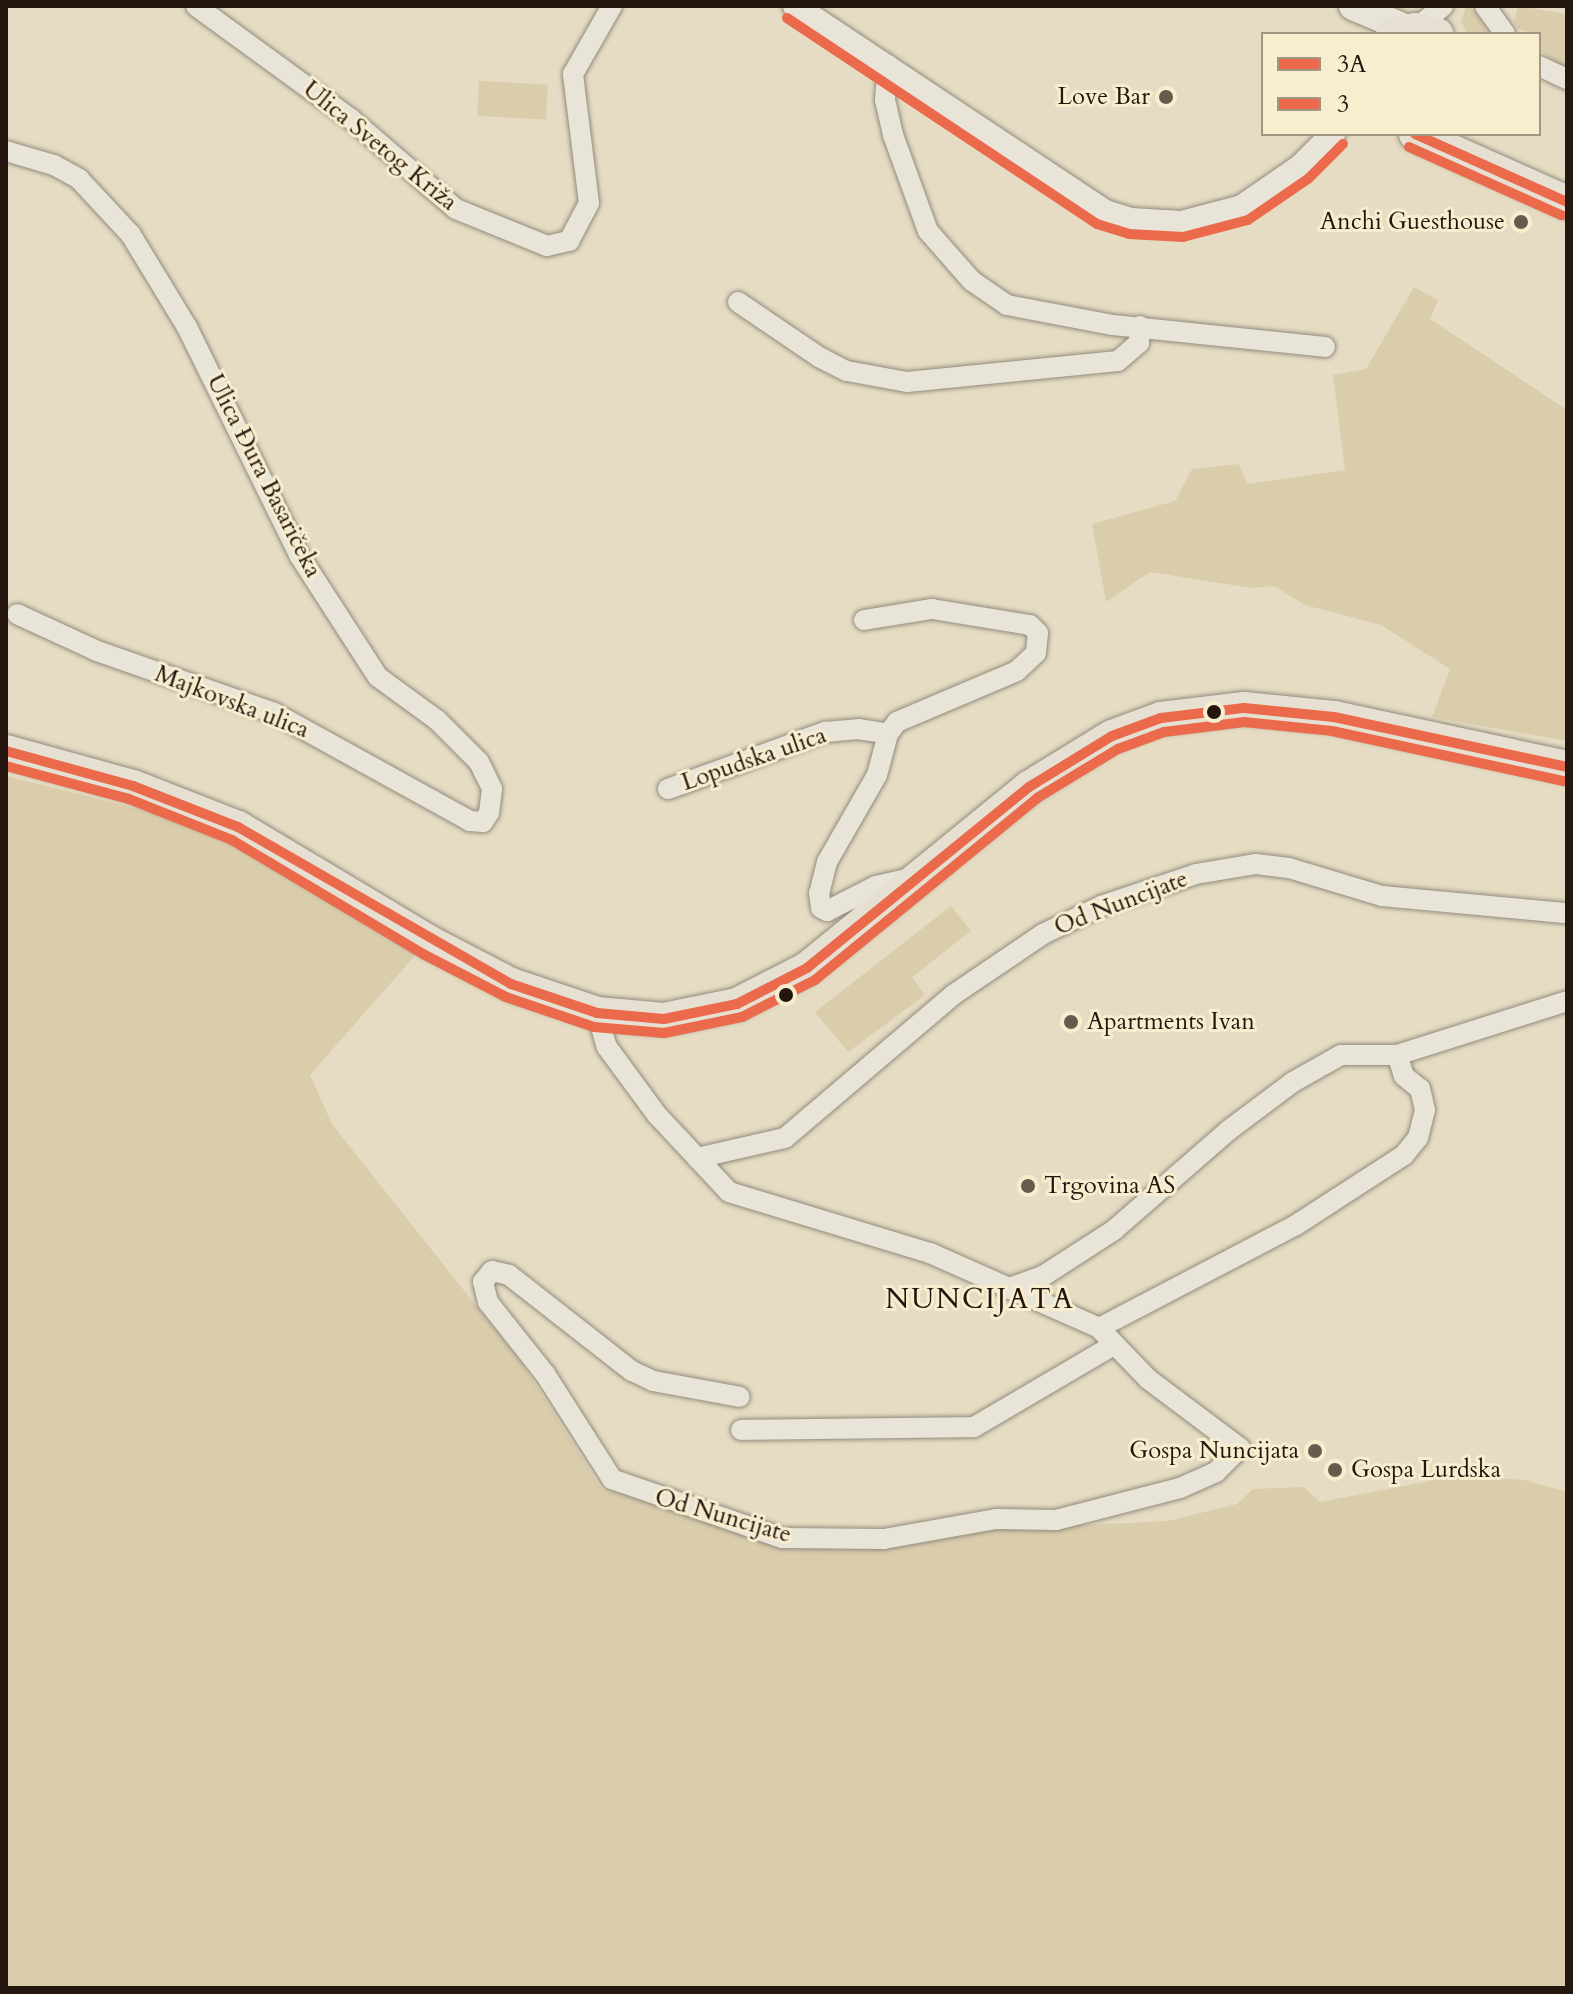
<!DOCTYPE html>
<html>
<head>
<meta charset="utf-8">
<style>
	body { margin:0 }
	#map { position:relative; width:1573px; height:1994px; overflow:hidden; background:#e5dcc3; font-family:Cardo,serif }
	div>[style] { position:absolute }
	.green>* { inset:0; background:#d9cdac; transform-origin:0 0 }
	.roads { filter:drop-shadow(0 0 2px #928b7c) drop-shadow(0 0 2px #928b7c) }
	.minor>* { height:20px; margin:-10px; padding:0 10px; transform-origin:10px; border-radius:10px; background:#e9e4d8 }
	.tertiary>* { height:24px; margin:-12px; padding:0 12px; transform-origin:12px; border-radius:12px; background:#e9e4d8 }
	.secondary>* { height:28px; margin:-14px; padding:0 14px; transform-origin:14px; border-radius:14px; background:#e9e4d8 }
	.primary>* { height:32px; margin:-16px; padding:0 16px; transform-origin:16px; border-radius:16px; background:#e5e0d2 }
	.bus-1>* { height:10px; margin:-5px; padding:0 5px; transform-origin:5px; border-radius:5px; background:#eb6a4b }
	.bus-2>* { height:10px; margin:-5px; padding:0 5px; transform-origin:5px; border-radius:5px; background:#eb6a4b }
	.dots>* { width:22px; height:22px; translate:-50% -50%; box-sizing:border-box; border:4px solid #f7edcf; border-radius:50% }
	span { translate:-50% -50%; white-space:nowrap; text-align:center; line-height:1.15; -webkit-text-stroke:6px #f7edcf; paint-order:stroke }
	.poi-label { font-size:24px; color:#24150f }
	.right { translate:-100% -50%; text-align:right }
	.left { translate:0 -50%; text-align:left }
	.street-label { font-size:24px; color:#24150f }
	.quarter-label { font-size:28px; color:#24150f; letter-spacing:2px }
	.frame { position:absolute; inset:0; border:8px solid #24150f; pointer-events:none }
	.legend { position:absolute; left:1261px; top:32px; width:280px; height:104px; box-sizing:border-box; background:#f7edcf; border:2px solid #a39782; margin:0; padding:10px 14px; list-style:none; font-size:24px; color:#24150f }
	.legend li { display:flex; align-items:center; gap:16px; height:40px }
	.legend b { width:40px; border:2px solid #a39782 }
</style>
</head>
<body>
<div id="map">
	<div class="green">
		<i style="clip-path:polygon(1518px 6px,1567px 14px,1567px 69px,1539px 50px,1539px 34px,1518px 29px,1514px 22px)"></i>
		<i style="clip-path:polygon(1466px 7px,1472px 9px,1492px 34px,1468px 34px,1461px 22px)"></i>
		<i style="left:479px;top:81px;width:69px;height:35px;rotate:3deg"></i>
		<i style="clip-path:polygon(1414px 287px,1438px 300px,1430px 319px,1567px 410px,1567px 741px,1432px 717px,1450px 669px,1381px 625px,1305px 605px,1274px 586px,1251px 588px,1150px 572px,1106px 602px,1092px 524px,1175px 501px,1192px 469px,1239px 464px,1247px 484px,1345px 470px,1333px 375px,1366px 369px)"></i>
		<i style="clip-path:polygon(6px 776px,198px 824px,278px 865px,419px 951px,310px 1075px,332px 1124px,523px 1365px,602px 1490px,633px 1495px,778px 1546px,884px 1547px,997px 1529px,1168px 1521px,1237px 1504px,1253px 1489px,1304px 1487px,1320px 1502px,1461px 1475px,1524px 1480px,1567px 1492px,1567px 1988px,6px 1988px)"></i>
		<i style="clip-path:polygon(951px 906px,971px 931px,912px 977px,925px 995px,848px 1052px,815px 1012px)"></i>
	</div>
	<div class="roads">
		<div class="minor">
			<i style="left:196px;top:6px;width:192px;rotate:36.1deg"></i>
			<i style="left:351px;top:119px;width:138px;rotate:40.6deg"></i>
			<i style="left:456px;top:209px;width:98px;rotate:22.1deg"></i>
			<i style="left:547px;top:246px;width:23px;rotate:-13deg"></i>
			<i style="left:569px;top:241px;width:43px;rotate:-62.2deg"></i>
			<i style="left:589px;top:203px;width:130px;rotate:-97.1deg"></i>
			<i style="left:573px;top:74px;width:78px;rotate:-60.2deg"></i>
			<i style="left:1485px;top:6px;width:34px;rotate:54deg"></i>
			<i style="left:1415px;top:29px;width:36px;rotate:-39deg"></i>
			<i style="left:888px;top:65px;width:35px;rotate:95deg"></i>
			<i style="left:885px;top:100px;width:36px;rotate:77deg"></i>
			<i style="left:893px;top:135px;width:102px;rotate:70deg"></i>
			<i style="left:928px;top:231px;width:67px;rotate:48.7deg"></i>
			<i style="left:972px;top:281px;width:42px;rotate:34.4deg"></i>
			<i style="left:1007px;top:305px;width:108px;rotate:10.7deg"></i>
			<i style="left:1113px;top:325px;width:213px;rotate:5.9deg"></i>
			<i style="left:1539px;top:66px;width:31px;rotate:25deg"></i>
			<i style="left:6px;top:151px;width:50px;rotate:16.3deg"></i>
			<i style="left:54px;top:165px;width:29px;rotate:29deg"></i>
			<i style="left:79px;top:179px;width:76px;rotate:47.1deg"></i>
			<i style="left:131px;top:235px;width:108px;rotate:58.7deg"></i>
			<i style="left:187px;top:327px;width:254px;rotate:63.8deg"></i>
			<i style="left:299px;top:555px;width:145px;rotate:57.1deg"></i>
			<i style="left:378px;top:677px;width:73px;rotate:36.1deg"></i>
			<i style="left:437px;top:720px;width:59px;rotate:45deg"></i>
			<i style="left:479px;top:762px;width:30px;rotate:64deg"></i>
			<i style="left:492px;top:789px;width:24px;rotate:97deg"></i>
			<i style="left:489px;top:813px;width:11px;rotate:124deg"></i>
			<i style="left:483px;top:822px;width:13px;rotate:-176deg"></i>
			<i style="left:470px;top:821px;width:224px;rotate:-151.1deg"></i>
			<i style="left:274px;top:713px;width:188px;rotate:-160.7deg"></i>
			<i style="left:97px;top:651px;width:88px;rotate:-155.2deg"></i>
			<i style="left:738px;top:302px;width:98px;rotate:34.2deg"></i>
			<i style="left:819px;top:357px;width:31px;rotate:27deg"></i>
			<i style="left:847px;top:371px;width:61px;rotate:10.4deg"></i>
			<i style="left:907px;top:382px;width:212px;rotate:-5.7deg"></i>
			<i style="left:1118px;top:361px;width:28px;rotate:-41deg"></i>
			<i style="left:1139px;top:343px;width:17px;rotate:-87deg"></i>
			<i style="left:864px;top:620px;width:69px;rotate:-9.2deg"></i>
			<i style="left:932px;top:609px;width:99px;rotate:9.3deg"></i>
			<i style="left:1030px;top:625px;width:11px;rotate:45deg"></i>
			<i style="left:1038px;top:633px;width:20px;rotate:96deg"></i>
			<i style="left:1036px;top:653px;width:26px;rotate:137deg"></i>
			<i style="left:1017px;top:671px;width:130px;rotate:157deg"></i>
			<i style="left:897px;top:722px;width:15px;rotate:127deg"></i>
			<i style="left:888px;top:734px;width:42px;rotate:105deg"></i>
			<i style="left:877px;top:775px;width:100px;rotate:119.9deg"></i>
			<i style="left:827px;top:862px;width:32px;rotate:104deg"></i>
			<i style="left:819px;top:893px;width:15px;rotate:82deg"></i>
			<i style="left:821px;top:908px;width:7px;rotate:27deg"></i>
			<i style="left:827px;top:911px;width:55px;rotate:-27deg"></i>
			<i style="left:876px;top:886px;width:36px;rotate:-13deg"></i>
			<i style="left:668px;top:789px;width:167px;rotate:-20deg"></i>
			<i style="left:825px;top:732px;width:33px;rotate:-5deg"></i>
			<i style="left:858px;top:729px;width:30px;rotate:9deg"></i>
			<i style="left:597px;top:1013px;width:35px;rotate:74deg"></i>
			<i style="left:607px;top:1047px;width:84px;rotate:53.7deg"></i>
			<i style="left:657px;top:1115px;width:105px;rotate:46.9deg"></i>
			<i style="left:729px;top:1192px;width:210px;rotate:16.9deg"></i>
			<i style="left:930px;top:1253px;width:185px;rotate:23.9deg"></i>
			<i style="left:1099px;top:1328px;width:71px;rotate:46.1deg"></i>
			<i style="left:1148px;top:1379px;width:115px;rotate:36.9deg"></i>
			<i style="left:1240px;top:1448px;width:34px;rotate:135deg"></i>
			<i style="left:1216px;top:1472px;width:39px;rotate:156deg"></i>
			<i style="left:1180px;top:1488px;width:128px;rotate:165.5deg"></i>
			<i style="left:1056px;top:1520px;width:60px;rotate:-179deg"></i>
			<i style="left:996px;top:1519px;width:114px;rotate:169.9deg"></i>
			<i style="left:884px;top:1539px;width:102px;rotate:-179.4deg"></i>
			<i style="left:782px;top:1538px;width:180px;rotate:-160.9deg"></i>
			<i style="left:612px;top:1479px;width:125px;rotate:-122.5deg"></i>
			<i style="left:545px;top:1374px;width:92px;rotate:-128.4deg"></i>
			<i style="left:488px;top:1302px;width:21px;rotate:-104deg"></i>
			<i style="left:483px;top:1282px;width:14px;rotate:-51deg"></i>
			<i style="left:492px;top:1271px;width:17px;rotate:13deg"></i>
			<i style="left:509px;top:1275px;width:156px;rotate:38deg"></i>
			<i style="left:632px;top:1371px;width:23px;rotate:25deg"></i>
			<i style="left:653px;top:1381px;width:88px;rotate:10.4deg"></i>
			<i style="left:697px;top:1158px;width:90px;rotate:-12.8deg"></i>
			<i style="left:785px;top:1138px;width:221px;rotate:-40.4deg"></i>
			<i style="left:953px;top:995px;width:109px;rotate:-34.1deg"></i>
			<i style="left:1043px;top:934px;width:64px;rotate:-25.8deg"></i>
			<i style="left:1101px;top:906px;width:100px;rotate:-18.6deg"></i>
			<i style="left:1196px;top:874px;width:61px;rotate:-9.5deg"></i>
			<i style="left:1256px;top:864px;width:33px;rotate:7deg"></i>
			<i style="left:1289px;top:868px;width:97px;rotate:16.8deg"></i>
			<i style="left:1382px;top:896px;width:186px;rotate:5.3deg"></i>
			<i style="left:1007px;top:1289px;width:38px;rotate:-20deg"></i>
			<i style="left:1043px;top:1276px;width:85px;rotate:-32.9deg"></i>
			<i style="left:1114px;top:1230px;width:152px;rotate:-41deg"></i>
			<i style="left:1229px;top:1130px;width:80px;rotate:-36.9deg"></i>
			<i style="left:1293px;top:1082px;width:55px;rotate:-29.4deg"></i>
			<i style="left:1341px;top:1055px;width:56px"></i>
			<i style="left:1397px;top:1055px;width:178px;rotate:-17.6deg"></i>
			<i style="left:1099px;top:1328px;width:222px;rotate:-27.6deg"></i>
			<i style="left:1296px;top:1225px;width:129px;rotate:-32.9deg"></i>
			<i style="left:1404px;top:1155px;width:22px;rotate:-51deg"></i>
			<i style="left:1418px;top:1138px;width:29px;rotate:-76deg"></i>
			<i style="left:1425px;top:1110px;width:22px;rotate:-103deg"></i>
			<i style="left:1420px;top:1089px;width:21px;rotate:-141deg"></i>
			<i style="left:1404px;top:1076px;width:22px;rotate:-108deg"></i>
			<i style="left:741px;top:1430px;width:233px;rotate:-0.7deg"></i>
			<i style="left:974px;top:1427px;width:162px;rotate:-30.4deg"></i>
		</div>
		<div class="tertiary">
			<i style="left:795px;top:6px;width:372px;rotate:33.6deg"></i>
			<i style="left:1105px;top:212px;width:27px;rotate:17deg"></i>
			<i style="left:1131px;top:220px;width:50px;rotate:3.4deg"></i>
			<i style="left:1181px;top:223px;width:63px;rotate:-14.7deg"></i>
			<i style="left:1242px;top:207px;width:70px;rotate:-34.6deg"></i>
			<i style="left:1300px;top:167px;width:47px;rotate:-45deg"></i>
		</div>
		<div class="secondary">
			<i style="left:1353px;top:6px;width:59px;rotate:23.1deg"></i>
		</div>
		<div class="primary">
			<i style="left:1392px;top:34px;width:24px;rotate:-12deg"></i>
			<i style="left:1415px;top:29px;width:23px;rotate:13deg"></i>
			<i style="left:1415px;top:134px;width:167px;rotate:24.1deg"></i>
			<i style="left:6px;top:751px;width:132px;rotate:15.4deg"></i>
			<i style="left:133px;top:786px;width:113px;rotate:21.3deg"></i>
			<i style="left:238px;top:827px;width:224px;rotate:30.9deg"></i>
			<i style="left:430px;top:942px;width:91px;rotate:27.4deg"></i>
			<i style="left:511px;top:984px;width:91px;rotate:18.6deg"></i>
			<i style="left:597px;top:1013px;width:67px;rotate:5.1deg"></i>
			<i style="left:664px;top:1019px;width:75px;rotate:-11.6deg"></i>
			<i style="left:737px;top:1004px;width:79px;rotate:-27.2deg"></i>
			<i style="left:807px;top:968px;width:286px;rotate:-39.2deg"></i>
			<i style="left:1029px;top:787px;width:97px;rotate:-31.6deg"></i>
			<i style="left:1112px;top:736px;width:52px;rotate:-20.2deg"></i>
			<i style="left:1161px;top:718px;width:84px;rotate:-6.9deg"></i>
			<i style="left:1244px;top:708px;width:90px;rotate:5.7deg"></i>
			<i style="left:1334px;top:717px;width:238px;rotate:12.1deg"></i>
		</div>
	</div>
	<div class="bus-1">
		<i style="left:1415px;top:134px;width:167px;rotate:24.1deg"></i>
		<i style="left:6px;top:751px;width:132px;rotate:15.4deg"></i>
		<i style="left:133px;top:786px;width:113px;rotate:21.3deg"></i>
		<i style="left:238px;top:827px;width:315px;rotate:29.9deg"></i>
		<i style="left:511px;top:984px;width:91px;rotate:18.6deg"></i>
		<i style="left:597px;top:1013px;width:67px;rotate:5.1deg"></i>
		<i style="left:664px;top:1019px;width:75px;rotate:-11.6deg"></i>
		<i style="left:737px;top:1004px;width:79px;rotate:-27.2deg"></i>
		<i style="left:807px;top:968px;width:286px;rotate:-39.2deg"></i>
		<i style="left:1029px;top:787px;width:97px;rotate:-31.6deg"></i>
		<i style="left:1112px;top:736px;width:52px;rotate:-20.2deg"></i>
		<i style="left:1161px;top:718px;width:84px;rotate:-6.9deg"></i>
		<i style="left:1244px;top:708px;width:90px;rotate:5.7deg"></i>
		<i style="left:1334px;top:717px;width:238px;rotate:12.1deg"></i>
	</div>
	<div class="bus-2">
		<i style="left:787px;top:18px;width:372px;rotate:33.6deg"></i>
		<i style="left:1097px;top:224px;width:34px;rotate:17deg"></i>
		<i style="left:1129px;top:234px;width:54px;rotate:3.2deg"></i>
		<i style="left:1183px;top:237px;width:67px;rotate:-14.7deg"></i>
		<i style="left:1248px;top:220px;width:74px;rotate:-34.5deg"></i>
		<i style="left:1309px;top:178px;width:48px;rotate:-45deg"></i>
		<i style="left:1409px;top:147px;width:167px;rotate:24.1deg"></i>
		<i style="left:6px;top:766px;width:127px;rotate:15deg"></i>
		<i style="left:129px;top:799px;width:111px;rotate:21.7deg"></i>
		<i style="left:232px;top:840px;width:222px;rotate:30.8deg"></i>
		<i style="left:423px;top:954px;width:93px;rotate:27.4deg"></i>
		<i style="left:506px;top:997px;width:93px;rotate:18.8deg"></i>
		<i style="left:594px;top:1027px;width:70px;rotate:4.9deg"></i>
		<i style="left:664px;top:1033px;width:80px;rotate:-11.6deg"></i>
		<i style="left:742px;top:1017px;width:82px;rotate:-26.9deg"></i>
		<i style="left:815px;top:980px;width:287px;rotate:-39.3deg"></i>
		<i style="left:1037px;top:798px;width:95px;rotate:-31.2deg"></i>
		<i style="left:1118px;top:749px;width:49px;rotate:-20.3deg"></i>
		<i style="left:1164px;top:732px;width:81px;rotate:-7.1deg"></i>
		<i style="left:1244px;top:722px;width:88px;rotate:5.8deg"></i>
		<i style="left:1332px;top:731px;width:237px;rotate:12.2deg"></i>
	</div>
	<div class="dots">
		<i style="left:1166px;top:97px;background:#685b4e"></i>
		<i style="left:1521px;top:222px;background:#685b4e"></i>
		<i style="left:1214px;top:712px;background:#24150f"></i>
		<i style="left:786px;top:995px;background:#24150f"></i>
		<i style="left:1071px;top:1022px;background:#685b4e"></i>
		<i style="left:1028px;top:1186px;background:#685b4e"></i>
		<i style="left:1315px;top:1451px;background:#685b4e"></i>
		<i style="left:1335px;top:1470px;background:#685b4e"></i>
	</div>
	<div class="poi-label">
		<span class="right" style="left:1150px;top:97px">Love Bar</span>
		<span class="right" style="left:1505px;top:222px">Anchi Guesthouse</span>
		<span class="left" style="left:1087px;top:1022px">Apartments Ivan</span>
		<span class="left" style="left:1044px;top:1186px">Trgovina AS</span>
		<span class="right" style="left:1299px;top:1451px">Gospa Nuncijata</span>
		<span class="left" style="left:1351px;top:1470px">Gospa Lurdska</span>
	</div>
	<div class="street-label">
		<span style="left:380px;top:146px;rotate:39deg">Ulica Svetog Križa</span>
		<span style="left:264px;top:476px;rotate:63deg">Ulica Đura Basaričeka</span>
		<span style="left:232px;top:702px;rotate:21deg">Majkovska ulica</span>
		<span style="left:754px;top:759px;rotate:-19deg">Lopudska ulica</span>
		<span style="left:1121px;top:903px;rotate:-21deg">Od Nuncijate</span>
		<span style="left:723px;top:1516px;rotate:16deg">Od Nuncijate</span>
	</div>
	<div class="quarter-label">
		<span style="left:980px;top:1299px">NUNCIJATA</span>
	</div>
	<div class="frame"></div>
	<ul class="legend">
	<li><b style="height:10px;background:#eb6a4b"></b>3A</li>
	<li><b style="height:10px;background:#eb6a4b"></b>3</li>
	</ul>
</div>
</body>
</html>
